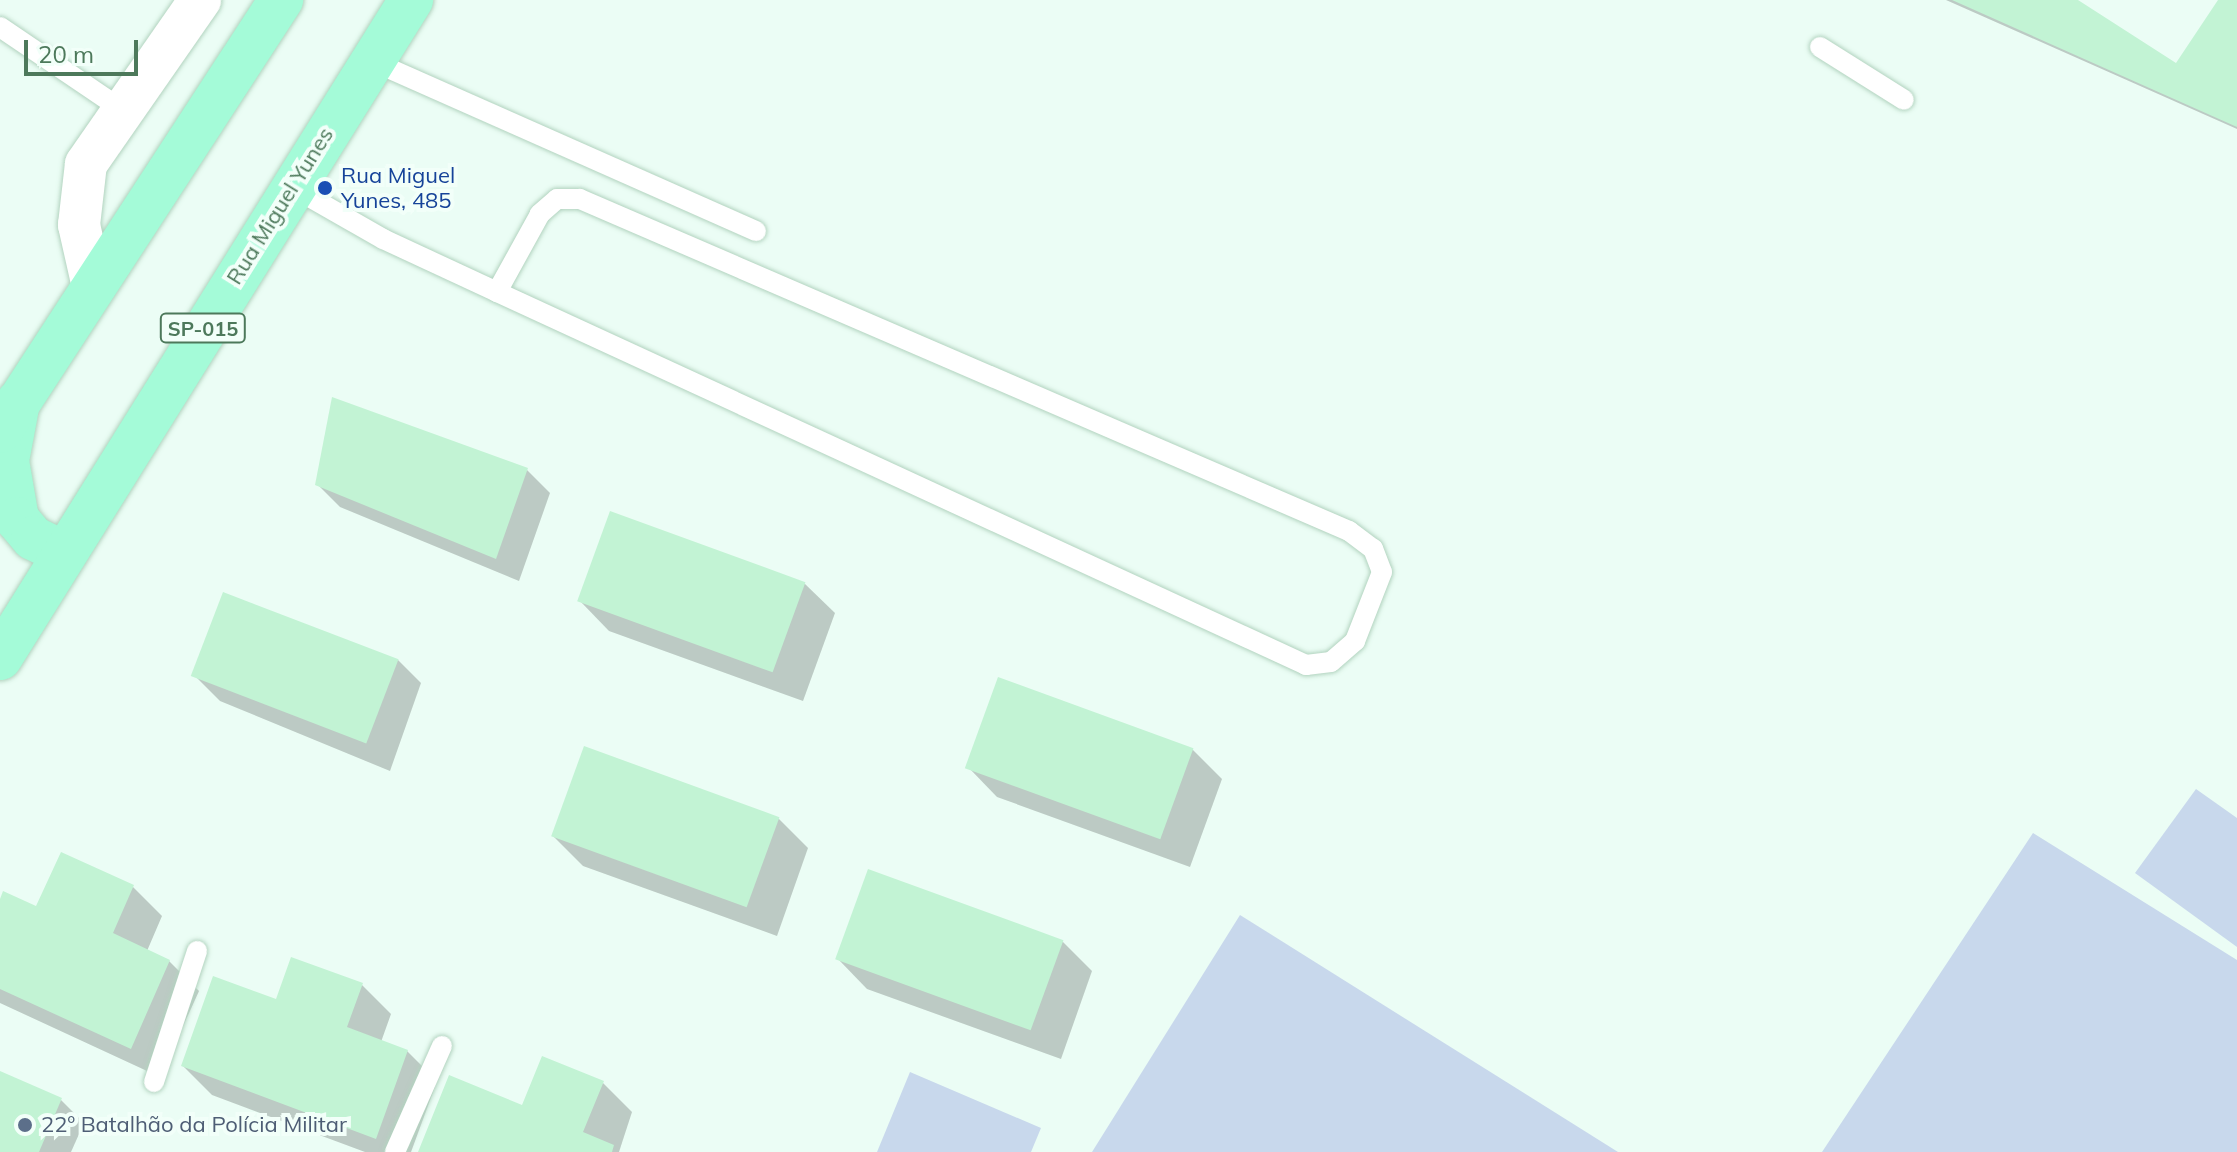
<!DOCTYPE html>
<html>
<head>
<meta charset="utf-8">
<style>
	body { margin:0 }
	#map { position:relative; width:2237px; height:1152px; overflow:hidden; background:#ebfdf5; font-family:Mulish,sans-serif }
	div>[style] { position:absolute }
	.green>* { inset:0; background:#c8d8ec }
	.shadow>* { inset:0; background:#0003 }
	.building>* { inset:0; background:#c2f3d4; transform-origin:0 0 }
	.roads { filter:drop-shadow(0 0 2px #b2d3bf) drop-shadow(0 0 2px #b2d3bf) }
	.service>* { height:20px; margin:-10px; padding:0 10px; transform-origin:10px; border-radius:10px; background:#fff }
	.minor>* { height:42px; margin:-21px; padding:0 21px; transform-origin:21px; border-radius:21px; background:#fff }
	.primary>* { height:44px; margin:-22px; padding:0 22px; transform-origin:22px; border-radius:22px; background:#a4fbd8 }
	.dots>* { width:22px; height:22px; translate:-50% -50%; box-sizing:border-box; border:4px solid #f2fff9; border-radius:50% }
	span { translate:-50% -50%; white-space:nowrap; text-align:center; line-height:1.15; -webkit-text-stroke:8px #f2fff9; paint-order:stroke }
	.shield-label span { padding:2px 6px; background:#f2fff9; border:2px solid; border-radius:6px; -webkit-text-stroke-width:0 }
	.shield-label { font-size:20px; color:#4d795b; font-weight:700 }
	.transit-label { font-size:22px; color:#164399 }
	.left { translate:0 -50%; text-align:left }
	.street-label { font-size:22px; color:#4d795b }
	.service-label { font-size:22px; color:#4e5e75 }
	.scale { position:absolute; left:24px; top:40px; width:114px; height:36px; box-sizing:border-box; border:4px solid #4d795b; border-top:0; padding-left:10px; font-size:24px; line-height:28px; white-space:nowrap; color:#4d795b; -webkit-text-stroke:6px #f2fff9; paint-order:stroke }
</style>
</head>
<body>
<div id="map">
	<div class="green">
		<i style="clip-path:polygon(2196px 789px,2237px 818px,2237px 947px,2135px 873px)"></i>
		<i style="clip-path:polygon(2033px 833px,2237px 960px,2237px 1152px,1822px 1152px)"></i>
		<i style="clip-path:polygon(1240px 915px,1618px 1152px,1092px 1152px)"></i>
		<i style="clip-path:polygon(910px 1072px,1041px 1128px,1031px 1152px,877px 1152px)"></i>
	</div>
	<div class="shadow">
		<i style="clip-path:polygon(1946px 0,2074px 0,2177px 65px,2221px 0,2237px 0,2237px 129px)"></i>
		<i style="clip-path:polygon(527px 470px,550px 493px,519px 581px,340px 507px,317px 484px)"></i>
		<i style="clip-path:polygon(805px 584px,835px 613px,803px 701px,609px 631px,580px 601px)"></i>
		<i style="clip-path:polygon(398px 660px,421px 683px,390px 771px,220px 701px,197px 678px)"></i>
		<i style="clip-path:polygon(1192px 749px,1222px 779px,1190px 867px,997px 797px,968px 767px)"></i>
		<i style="clip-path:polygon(779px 819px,808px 848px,777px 936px,583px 866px,554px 837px)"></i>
		<i style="clip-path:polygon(133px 887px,162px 916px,147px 951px,169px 961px,199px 991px,160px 1077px,0 1003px,0 904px,37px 909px)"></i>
		<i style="clip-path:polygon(1063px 942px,1092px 971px,1061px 1059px,867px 989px,838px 959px)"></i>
		<i style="clip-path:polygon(362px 985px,391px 1014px,381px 1042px,407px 1051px,437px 1081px,411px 1152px,365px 1152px,212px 1095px,183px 1066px)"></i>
		<i style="clip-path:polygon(0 1073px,61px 1100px,84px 1123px,71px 1152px,0 1152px)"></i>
		<i style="clip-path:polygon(603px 1083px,632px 1112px,619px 1152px,421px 1152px,523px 1108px)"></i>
	</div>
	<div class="building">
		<i style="clip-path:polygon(1952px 0,2078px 0,2176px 63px,2218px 0,2237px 0,2237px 127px)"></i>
		<i style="clip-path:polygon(332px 397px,528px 468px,496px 559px,315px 485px)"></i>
		<i style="left:610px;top:511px;width:208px;height:96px;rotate:20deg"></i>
		<i style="left:223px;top:592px;width:188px;height:90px;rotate:21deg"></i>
		<i style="left:998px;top:677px;width:208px;height:97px;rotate:20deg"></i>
		<i style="left:584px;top:746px;width:208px;height:96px;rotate:20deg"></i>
		<i style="clip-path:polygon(61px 852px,134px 885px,113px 933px,170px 960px,131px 1049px,0 989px,0 899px,3px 891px,36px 906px)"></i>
		<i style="left:868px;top:869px;width:208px;height:96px;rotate:20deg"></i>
		<i style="clip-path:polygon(291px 957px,363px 983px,347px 1027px,408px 1050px,376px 1139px,181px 1066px,213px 976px,276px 999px)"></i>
		<i style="clip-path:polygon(542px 1056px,604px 1081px,583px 1132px,614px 1145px,612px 1152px,418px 1152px,449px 1075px,522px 1105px)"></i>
		<i style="clip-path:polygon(0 1071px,62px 1098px,39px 1152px,0 1152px)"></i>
	</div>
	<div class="roads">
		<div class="service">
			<i style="left:0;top:27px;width:146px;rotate:34.1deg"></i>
			<i style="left:1820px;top:47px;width:99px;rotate:32.2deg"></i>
			<i style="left:372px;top:61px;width:420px;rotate:23.9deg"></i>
			<i style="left:292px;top:187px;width:105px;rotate:29.7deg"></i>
			<i style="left:383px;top:239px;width:126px;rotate:24.9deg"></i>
			<i style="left:497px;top:292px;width:891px;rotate:24.75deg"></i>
			<i style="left:1306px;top:665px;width:25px;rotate:-7deg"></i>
			<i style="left:1331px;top:662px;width:32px;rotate:-41deg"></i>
			<i style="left:1355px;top:641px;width:74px;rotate:-68.6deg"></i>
			<i style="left:1382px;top:572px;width:25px;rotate:-111deg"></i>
			<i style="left:1373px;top:549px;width:30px;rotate:-143deg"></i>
			<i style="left:1349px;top:531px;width:838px;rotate:-156.65deg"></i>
			<i style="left:580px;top:199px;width:23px;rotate:180deg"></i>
			<i style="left:557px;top:199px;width:23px;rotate:139deg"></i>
			<i style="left:540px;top:214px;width:89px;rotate:118.9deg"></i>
			<i style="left:154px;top:1082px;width:138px;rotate:-71.8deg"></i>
			<i style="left:395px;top:1152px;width:116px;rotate:-66.1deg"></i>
		</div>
		<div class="minor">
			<i style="left:93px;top:287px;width:64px;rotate:-102.7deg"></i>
			<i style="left:79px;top:225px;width:61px;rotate:-83.5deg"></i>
			<i style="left:86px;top:164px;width:200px;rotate:-55.2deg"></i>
		</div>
		<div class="primary">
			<i style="left:18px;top:402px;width:60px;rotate:100.6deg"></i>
			<i style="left:7px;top:461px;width:59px;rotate:80.2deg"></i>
			<i style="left:17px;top:519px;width:25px;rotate:50deg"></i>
			<i style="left:33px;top:538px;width:32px;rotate:26deg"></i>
			<i style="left:0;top:431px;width:515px;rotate:-56.9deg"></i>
			<i style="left:0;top:658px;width:776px;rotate:-58.01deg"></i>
		</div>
	</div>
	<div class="dots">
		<i style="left:325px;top:188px;background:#1a4fb4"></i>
		<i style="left:25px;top:1125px;background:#5c6f8a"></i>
	</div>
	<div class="shield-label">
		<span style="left:203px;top:328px">SP-015</span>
	</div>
	<div class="transit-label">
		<span class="left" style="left:341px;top:188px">Rua Miguel<br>Yunes, 485</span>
	</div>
	<div class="street-label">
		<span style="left:280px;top:206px;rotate:-58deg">Rua Miguel Yunes</span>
	</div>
	<div class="service-label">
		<span class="left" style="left:41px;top:1125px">22º Batalhão da Polícia Militar</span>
	</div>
	<div class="scale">20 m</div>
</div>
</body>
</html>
